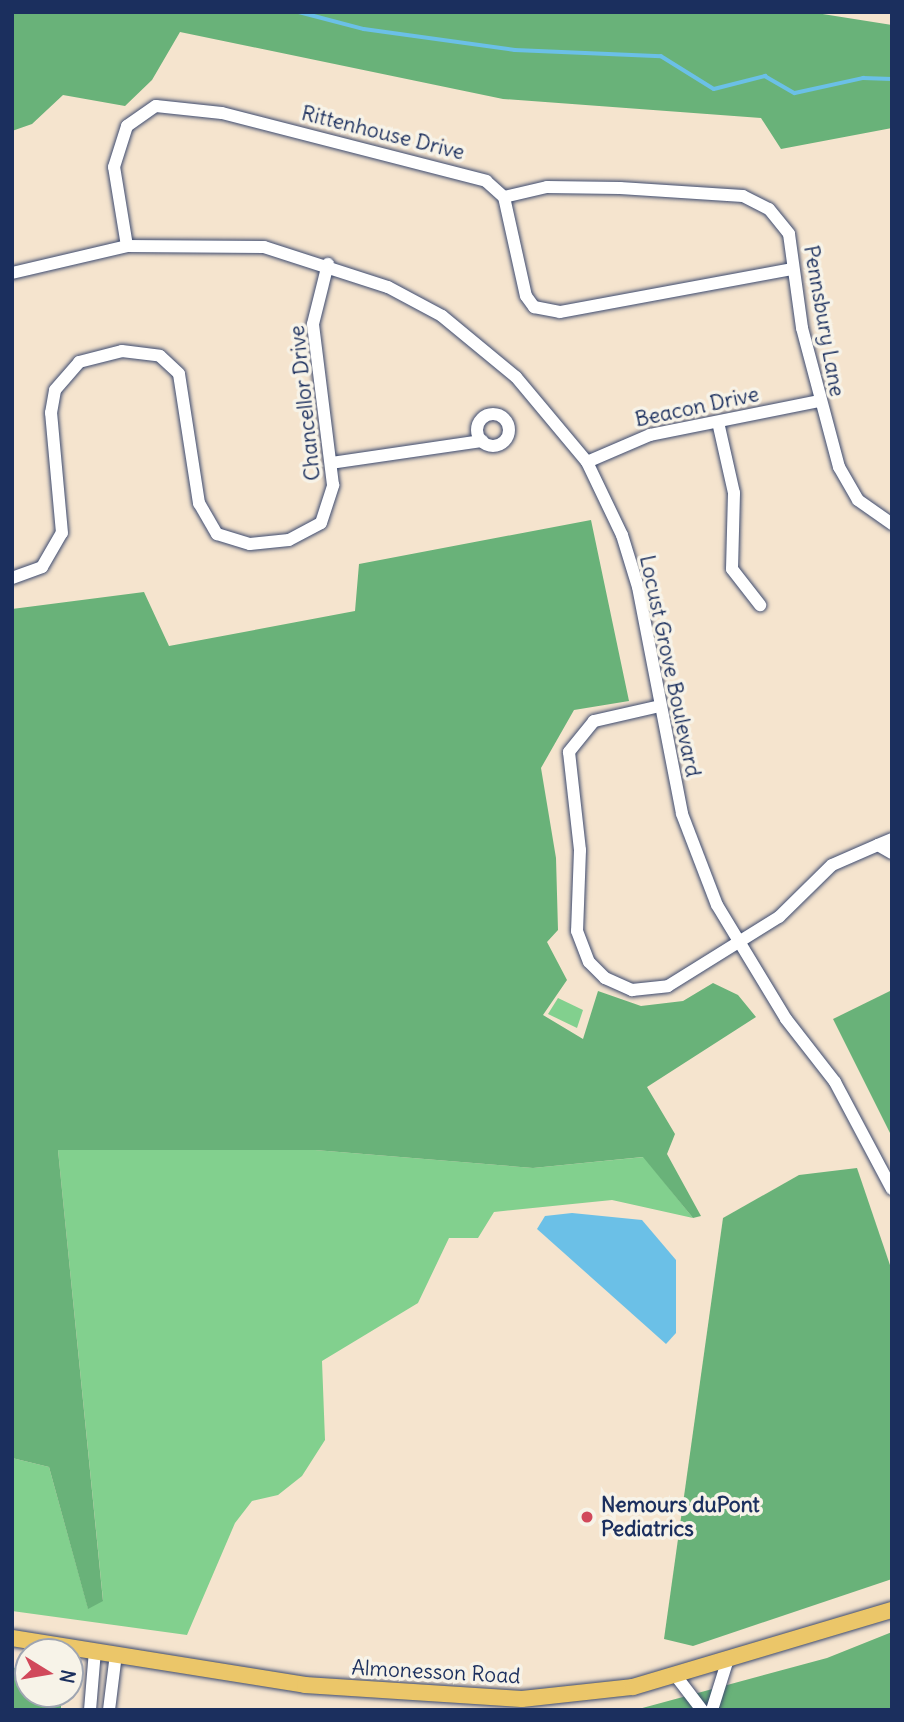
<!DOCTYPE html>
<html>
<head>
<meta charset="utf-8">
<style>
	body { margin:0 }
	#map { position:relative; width:904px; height:1722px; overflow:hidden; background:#f5e4ce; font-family:Delius,sans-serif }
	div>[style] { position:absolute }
	.green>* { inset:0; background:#82d08e }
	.forest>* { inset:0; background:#69b279 }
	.water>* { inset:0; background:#6bc0e7 }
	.stream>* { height:3.5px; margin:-1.75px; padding:0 1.75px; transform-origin:1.75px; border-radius:1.75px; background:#6bc0e7 }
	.roads { filter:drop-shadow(0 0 2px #3c4a6f) drop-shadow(0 0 2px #3c4a6f) }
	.minor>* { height:12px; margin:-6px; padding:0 6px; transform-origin:6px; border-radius:6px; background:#fff }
	.minor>.ring { margin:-6px; padding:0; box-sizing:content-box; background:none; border:12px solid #fff; border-radius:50% }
	.major>* { height:16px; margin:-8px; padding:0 8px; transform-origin:8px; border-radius:8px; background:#ebc669 }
	.dots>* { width:19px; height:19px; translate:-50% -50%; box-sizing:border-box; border:4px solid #f7f3e8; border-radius:50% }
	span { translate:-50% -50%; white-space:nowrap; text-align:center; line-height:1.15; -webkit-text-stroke:7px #f7f3e8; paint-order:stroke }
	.street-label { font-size:21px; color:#1b2f5e }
	.poi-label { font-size:21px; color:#1b2f5e; font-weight:700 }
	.left { translate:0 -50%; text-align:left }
	.frame { position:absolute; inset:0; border:14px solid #1b2f5e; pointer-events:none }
	.north { position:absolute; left:14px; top:1638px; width:70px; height:70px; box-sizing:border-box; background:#f7f3e8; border:2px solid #9fa5b1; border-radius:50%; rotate:101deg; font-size:19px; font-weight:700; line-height:28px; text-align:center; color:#1b2f5e }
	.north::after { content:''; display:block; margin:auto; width:24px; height:32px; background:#d1495b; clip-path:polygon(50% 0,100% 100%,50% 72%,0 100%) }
</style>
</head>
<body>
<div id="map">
	<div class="green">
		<i style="clip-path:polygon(558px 998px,583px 1010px,577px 1028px,548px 1014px)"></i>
		<i style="clip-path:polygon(58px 1150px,315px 1150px,533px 1168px,644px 1157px,693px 1218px,612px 1200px,494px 1212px,478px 1238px,449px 1238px,418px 1303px,322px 1361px,325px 1440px,302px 1476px,278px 1495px,252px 1501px,235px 1523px,187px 1635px,12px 1611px,12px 1458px,49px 1467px,88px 1608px,103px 1600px)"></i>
	</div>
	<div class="forest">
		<i style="clip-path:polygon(12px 12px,810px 12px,892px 25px,892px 128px,781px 149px,761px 118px,503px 99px,180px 32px,152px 80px,125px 106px,63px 95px,32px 124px,12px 131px)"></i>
		<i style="clip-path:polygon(591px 520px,629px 701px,574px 710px,541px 768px,556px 858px,558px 930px,547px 942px,567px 980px,543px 1015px,583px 1039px,598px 991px,641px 1006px,683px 1001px,713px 983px,738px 995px,756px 1017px,647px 1087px,675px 1134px,667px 1154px,701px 1216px,693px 1218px,643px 1157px,533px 1168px,315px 1150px,58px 1150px,103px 1601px,88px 1609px,49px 1467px,12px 1458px,12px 609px,144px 592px,169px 646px,355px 611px,359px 564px)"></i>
		<i style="clip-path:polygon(892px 990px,892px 1137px,833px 1019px)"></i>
		<i style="clip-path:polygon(857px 1168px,892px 1271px,892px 1579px,693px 1646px,664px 1639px,723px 1218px,799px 1175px)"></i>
		<i style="clip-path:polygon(892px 1632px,892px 1710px,635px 1710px,827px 1658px)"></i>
		<i style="clip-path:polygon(12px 1667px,28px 1672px,28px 1694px,61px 1694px,61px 1710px,12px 1710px)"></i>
	</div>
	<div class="water">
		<i style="clip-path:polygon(572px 1213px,642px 1220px,676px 1260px,676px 1333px,666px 1344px,537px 1229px,545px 1216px)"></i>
	</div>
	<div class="stream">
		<i style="left:299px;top:12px;width:67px;rotate:14.7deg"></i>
		<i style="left:364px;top:29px;width:152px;rotate:7.9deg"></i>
		<i style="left:515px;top:50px;width:146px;rotate:2.4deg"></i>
		<i style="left:661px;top:56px;width:62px;rotate:31.9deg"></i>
		<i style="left:714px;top:89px;width:53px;rotate:-14.3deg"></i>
		<i style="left:765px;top:76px;width:34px;rotate:30deg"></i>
		<i style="left:795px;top:93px;width:70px;rotate:-12.4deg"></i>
		<i style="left:863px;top:78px;width:29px;rotate:2deg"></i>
	</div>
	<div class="roads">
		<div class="minor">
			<i style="left:504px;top:197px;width:44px;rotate:-13.1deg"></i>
			<i style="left:547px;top:187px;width:73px;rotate:0.8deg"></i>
			<i style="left:620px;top:188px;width:123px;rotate:3.7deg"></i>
			<i style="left:743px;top:196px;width:29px;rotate:27deg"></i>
			<i style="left:769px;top:209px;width:32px;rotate:51deg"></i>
			<i style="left:789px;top:234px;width:95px;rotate:82.1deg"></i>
			<i style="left:802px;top:328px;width:144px;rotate:75.1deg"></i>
			<i style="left:839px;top:467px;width:38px;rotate:60deg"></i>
			<i style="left:858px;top:500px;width:42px;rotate:35.2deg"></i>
			<i style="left:127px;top:246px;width:80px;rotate:-99.3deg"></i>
			<i style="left:114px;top:167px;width:43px;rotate:-72.4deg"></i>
			<i style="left:127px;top:126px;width:35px;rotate:-35deg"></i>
			<i style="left:156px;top:106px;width:66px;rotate:6.1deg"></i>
			<i style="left:222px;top:113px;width:273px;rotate:14.4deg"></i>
			<i style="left:486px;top:181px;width:24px;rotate:42deg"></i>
			<i style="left:504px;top:197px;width:101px;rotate:77.5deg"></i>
			<i style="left:526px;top:296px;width:14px;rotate:54deg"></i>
			<i style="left:534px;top:307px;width:26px;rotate:11deg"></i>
			<i style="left:560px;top:312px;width:235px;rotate:-10.5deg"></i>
			<i style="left:12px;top:273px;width:118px;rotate:-13.2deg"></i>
			<i style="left:127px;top:246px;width:137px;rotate:0.4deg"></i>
			<i style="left:264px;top:247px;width:130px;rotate:17.9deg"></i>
			<i style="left:388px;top:287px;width:61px;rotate:28.2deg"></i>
			<i style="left:442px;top:316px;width:96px;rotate:39.5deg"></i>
			<i style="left:516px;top:377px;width:111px;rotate:50.1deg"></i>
			<i style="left:587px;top:462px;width:81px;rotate:64.4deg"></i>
			<i style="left:622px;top:535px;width:54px;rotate:72.9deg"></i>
			<i style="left:638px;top:587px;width:231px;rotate:79deg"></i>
			<i style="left:682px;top:814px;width:97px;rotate:69deg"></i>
			<i style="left:717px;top:905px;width:133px;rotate:58.8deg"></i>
			<i style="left:786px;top:1019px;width:80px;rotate:52.1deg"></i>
			<i style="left:835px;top:1082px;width:121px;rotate:62deg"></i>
			<i class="ring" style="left:477px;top:414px;width:20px;height:20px"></i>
			<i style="left:718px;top:422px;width:73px;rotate:77.3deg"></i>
			<i style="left:734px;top:493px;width:76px;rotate:91.5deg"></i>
			<i style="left:732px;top:569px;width:46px;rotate:52.1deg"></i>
			<i style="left:587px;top:462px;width:69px;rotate:-23.2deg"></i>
			<i style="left:650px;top:435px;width:171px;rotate:-11.4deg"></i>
			<i style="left:331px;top:463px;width:153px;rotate:-8.3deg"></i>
			<i style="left:12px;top:578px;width:32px;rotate:-20deg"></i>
			<i style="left:42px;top:567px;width:39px;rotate:-60deg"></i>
			<i style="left:62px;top:533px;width:121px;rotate:-95.2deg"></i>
			<i style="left:51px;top:413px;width:23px;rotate:-80deg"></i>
			<i style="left:55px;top:390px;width:37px;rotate:-49deg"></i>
			<i style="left:79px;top:362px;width:44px;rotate:-14.3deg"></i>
			<i style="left:122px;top:351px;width:38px;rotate:7deg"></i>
			<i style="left:160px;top:356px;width:26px;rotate:43deg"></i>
			<i style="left:179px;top:374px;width:131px;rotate:81.2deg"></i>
			<i style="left:199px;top:503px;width:36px;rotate:60deg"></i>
			<i style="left:217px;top:534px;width:34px;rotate:17deg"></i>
			<i style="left:250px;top:544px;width:39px;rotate:-6deg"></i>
			<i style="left:289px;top:540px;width:36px;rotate:-28deg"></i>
			<i style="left:321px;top:523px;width:40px;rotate:-72deg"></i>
			<i style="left:333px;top:485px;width:162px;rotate:-97.1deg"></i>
			<i style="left:313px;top:324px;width:62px;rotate:-76deg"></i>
			<i style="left:660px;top:706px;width:68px;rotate:167.2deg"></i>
			<i style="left:594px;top:721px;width:40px;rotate:129deg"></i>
			<i style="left:569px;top:752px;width:99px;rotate:83.6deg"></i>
			<i style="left:580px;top:850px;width:81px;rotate:92.1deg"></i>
			<i style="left:577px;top:931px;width:33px;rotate:69deg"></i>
			<i style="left:589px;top:962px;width:23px;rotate:45deg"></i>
			<i style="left:605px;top:978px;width:30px;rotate:24deg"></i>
			<i style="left:632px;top:990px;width:36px;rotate:-6deg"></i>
			<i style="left:668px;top:986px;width:131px;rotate:-31.9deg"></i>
			<i style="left:779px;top:917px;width:74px;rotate:-44.5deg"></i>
			<i style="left:832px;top:865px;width:50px;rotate:-23.5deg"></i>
			<i style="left:892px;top:839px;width:15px;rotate:157deg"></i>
			<i style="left:878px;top:845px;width:16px;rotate:30deg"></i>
			<i style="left:676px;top:1676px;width:43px;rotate:52.6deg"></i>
			<i style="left:90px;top:1710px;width:59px;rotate:-85.2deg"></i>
			<i style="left:109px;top:1710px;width:56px;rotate:-82.9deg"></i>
			<i style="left:712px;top:1710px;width:50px;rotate:-72.6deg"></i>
		</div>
		<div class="major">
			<i style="left:12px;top:1638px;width:297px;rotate:9.1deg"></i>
			<i style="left:305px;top:1685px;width:217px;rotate:3.7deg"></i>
			<i style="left:522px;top:1699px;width:112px;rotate:-6.2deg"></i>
			<i style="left:633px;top:1687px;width:270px;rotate:-16.6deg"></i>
		</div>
	</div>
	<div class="dots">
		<i style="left:587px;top:1517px;background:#d1495b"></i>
	</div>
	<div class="street-label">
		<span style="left:383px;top:133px;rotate:14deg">Rittenhouse Drive</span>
		<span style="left:824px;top:321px;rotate:80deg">Pennsbury Lane</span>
		<span style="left:305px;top:403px;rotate:-96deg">Chancellor Drive</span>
		<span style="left:697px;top:407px;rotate:-12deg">Beacon Drive</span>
		<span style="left:670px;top:666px;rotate:78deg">Locust Grove Boulevard</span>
		<span style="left:436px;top:1672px;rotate:3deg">Almonesson Road</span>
	</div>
	<div class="poi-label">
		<span class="left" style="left:601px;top:1517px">Nemours duPont<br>Pediatrics</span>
	</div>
	<div class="frame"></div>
	<div class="north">N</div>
</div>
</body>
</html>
